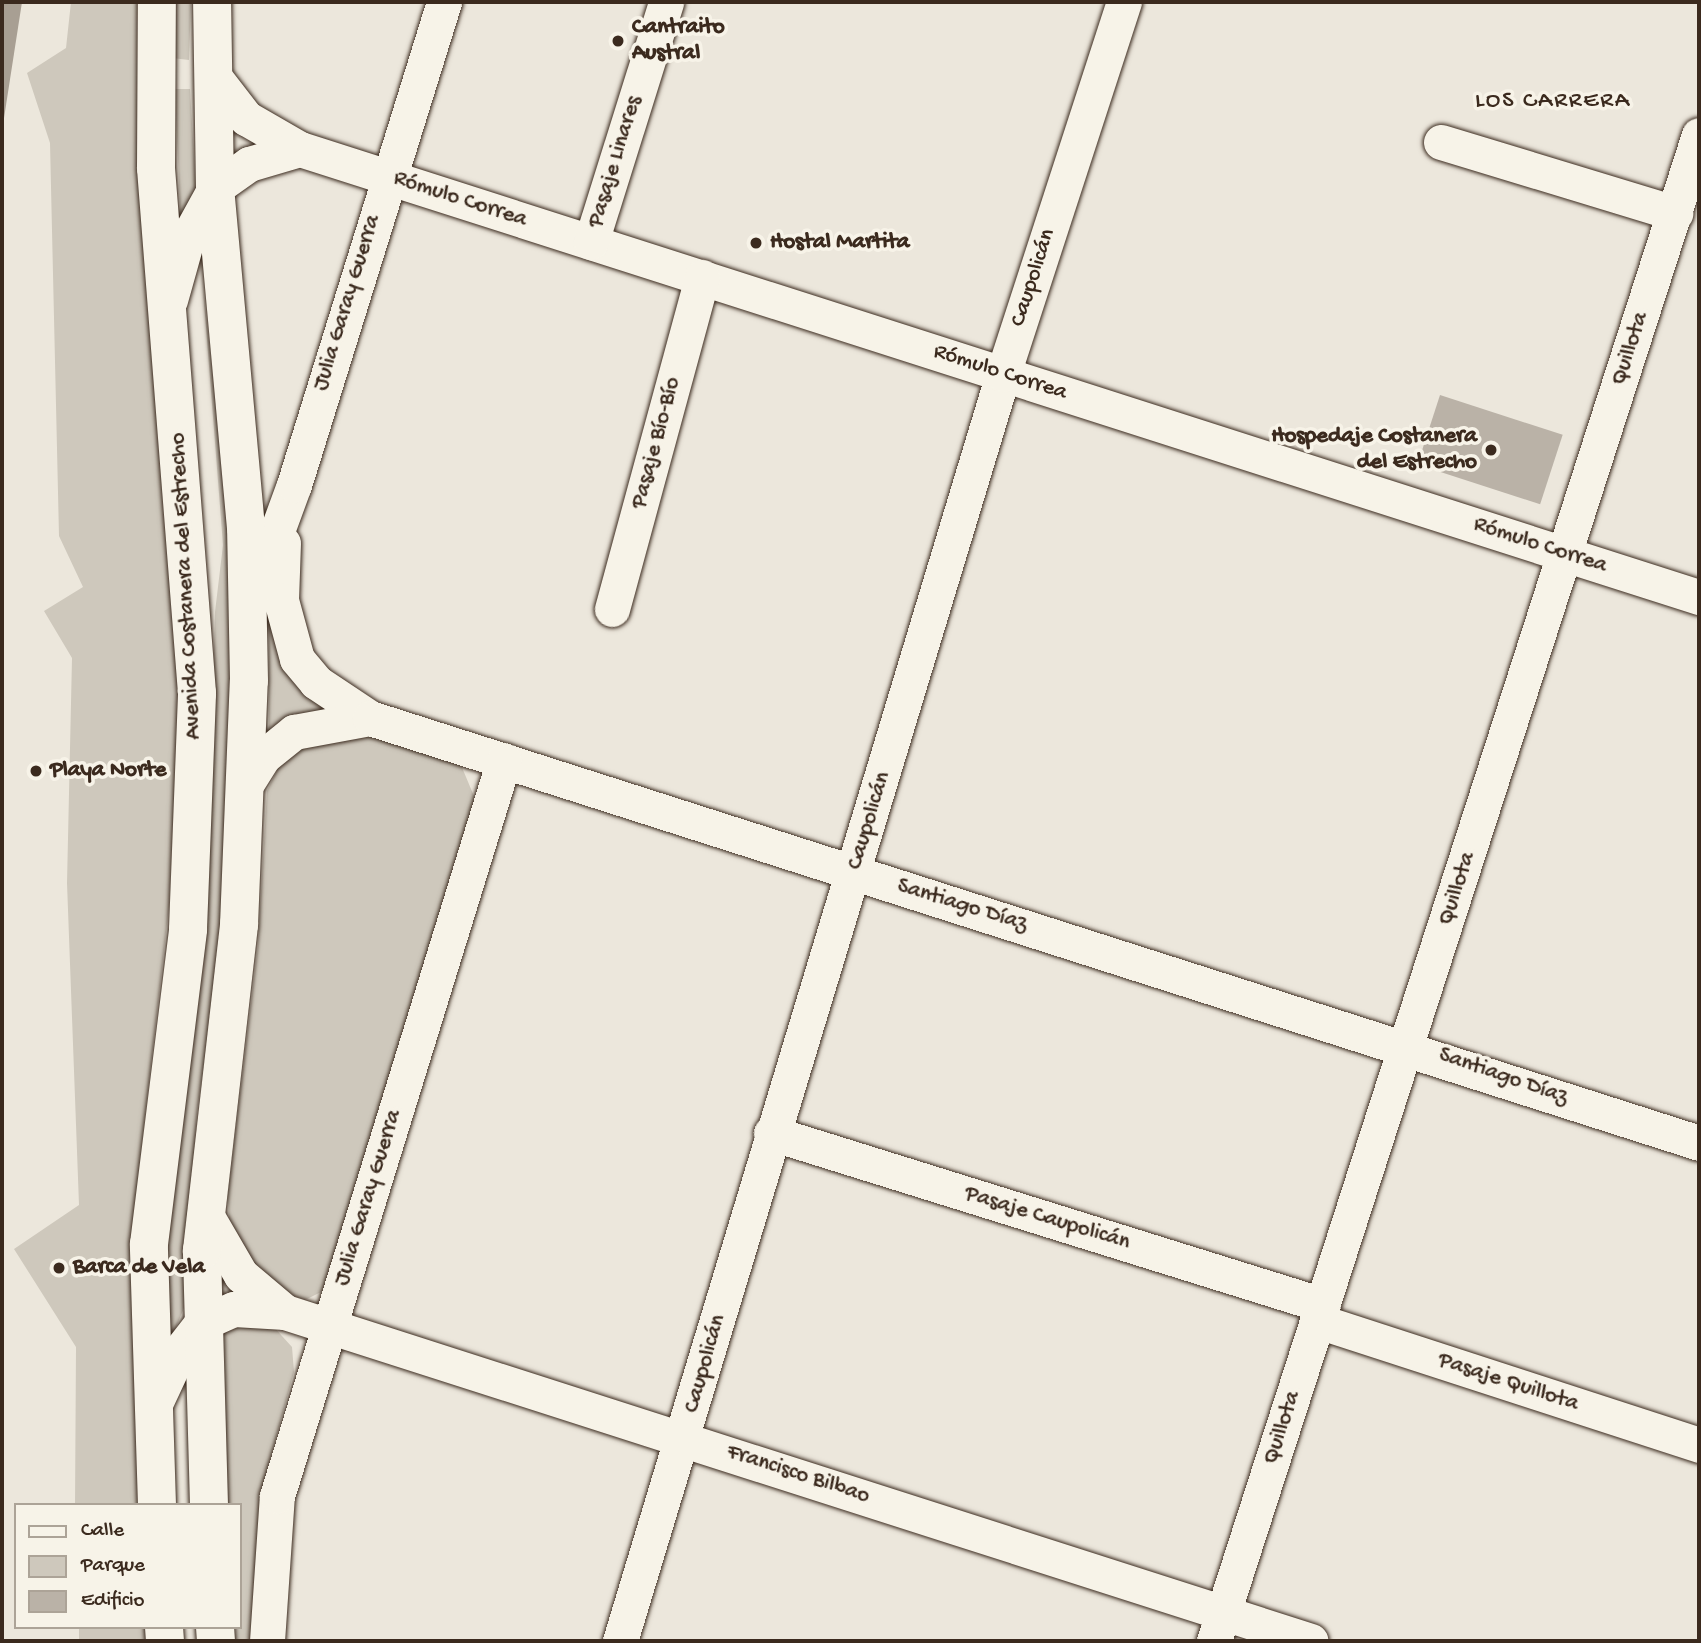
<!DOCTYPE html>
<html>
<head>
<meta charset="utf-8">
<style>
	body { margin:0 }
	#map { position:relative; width:1701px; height:1643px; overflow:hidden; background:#ece7dc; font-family:"Gochi Hand",sans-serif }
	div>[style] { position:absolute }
	.green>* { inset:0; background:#cec8bc; transform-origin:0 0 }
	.water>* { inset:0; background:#a89f93 }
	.building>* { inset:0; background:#bab2a7; transform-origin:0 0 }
	.roads { filter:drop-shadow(0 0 2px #3b2a1e) drop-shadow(0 0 2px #3b2a1e) }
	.street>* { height:35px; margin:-17.5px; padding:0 17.5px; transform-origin:17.5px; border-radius:17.5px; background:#f7f3e8 }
	.primary>* { height:38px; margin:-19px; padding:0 19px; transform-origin:19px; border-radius:19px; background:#f7f3e8 }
	.dots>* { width:19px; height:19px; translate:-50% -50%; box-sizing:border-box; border:4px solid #f7f3e8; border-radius:50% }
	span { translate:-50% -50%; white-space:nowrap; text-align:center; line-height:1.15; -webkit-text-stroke:7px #f7f3e8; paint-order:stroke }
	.poi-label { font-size:23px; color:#3b2a1e; font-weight:700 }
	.left { translate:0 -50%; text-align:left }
	.right { translate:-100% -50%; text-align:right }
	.street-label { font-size:23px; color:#3b2a1e }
	.neighbourhood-label { font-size:24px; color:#3b2a1e; letter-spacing:2px }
	.frame { position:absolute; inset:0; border:4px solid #3b2a1e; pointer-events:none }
	.legend { position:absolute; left:14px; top:1503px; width:228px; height:126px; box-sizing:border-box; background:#f7f3e8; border:2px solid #aca397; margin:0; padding:9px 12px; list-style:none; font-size:21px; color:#3b2a1e }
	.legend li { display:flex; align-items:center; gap:14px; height:35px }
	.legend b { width:35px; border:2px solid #aca397 }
</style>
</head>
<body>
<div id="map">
	<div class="green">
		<i style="clip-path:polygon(71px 2px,139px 2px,138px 159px,179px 693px,169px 906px,131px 1240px,138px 1505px,75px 1505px,76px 1347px,14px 1249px,79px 1205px,67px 883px,72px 658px,44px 611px,83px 587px,59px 536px,50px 143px,27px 73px,66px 48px)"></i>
		<i style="clip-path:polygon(176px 2px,191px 2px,189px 60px,172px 58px)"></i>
		<i style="clip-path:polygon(175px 89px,190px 89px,196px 192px,181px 228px)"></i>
		<i style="clip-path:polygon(203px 289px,229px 518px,232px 719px,222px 930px,197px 1112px,184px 1308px,171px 1339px,166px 1260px,207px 903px,215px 612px,223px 545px)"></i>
		<i style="clip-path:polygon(269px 599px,335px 707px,269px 731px)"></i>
		<i style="clip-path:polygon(352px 730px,461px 765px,476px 801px,323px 1291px,305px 1300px,269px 1287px,229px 1222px,228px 1194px,258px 946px,267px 791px,287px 750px)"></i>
		<i style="clip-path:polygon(272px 1325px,292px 1347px,294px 1372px,261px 1492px,251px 1641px,235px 1641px,240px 1505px,227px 1505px,224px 1334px,225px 1327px)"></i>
		<i style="left:79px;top:1627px;width:67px;height:14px"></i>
	</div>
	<div class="water">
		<i style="clip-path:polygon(2px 2px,22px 2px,2px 131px)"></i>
	</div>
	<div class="building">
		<i style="left:1440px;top:395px;width:129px;height:73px;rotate:18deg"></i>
	</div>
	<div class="roads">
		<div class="street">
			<i style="left:212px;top:74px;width:56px;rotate:52.3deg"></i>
			<i style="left:246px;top:118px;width:62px;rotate:29.9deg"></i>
			<i style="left:300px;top:149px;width:1469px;rotate:17.76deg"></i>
			<i style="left:1441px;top:142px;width:245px;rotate:16.9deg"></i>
			<i style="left:591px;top:242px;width:251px;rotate:-72.6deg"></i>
			<i style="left:170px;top:300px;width:63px;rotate:-74.4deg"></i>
			<i style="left:187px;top:239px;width:58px;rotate:-61.2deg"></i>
			<i style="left:215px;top:188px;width:42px;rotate:-35.2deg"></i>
			<i style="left:249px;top:164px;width:53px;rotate:-16.4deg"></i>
			<i style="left:283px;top:543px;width:57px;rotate:92deg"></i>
			<i style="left:281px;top:600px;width:61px;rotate:74.8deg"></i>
			<i style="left:297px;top:659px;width:30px;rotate:50deg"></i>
			<i style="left:316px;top:682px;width:65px;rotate:33.7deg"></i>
			<i style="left:250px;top:605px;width:128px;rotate:-69.9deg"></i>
			<i style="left:294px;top:485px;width:506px;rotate:-72.75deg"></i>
			<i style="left:612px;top:609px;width:344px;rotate:-74.8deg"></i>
			<i style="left:245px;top:786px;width:34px;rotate:-58deg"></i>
			<i style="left:263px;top:757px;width:40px;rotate:-39deg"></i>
			<i style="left:294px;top:732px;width:77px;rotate:-10.4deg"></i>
			<i style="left:370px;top:718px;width:1395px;rotate:17.73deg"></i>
			<i style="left:771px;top:1133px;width:578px;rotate:17.31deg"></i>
			<i style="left:205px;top:1213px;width:72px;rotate:59.9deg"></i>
			<i style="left:241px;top:1275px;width:57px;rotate:40.1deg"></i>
			<i style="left:1318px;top:1321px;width:401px;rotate:18deg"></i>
			<i style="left:153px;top:1408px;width:62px;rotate:-65.1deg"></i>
			<i style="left:179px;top:1352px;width:37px;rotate:-52deg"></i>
			<i style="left:202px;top:1323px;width:35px;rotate:-24deg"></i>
			<i style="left:234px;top:1309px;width:51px;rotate:3.4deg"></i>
			<i style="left:285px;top:1312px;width:1077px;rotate:17.78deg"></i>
			<i style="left:267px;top:1641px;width:145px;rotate:-86.1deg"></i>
			<i style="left:277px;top:1496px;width:770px;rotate:-72.86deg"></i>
			<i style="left:620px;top:1641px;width:1324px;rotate:-73.18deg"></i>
			<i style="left:1003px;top:374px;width:391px;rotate:-72deg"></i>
			<i style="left:1214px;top:1641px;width:1582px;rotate:-72.15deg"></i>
		</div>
		<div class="primary">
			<i style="left:157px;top:1505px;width:261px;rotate:-91.8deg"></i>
			<i style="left:149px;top:1244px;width:317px;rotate:-82.9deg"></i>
			<i style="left:188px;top:929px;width:236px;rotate:-87.8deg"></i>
			<i style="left:197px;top:693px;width:527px;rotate:-94.47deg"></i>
			<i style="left:156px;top:168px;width:166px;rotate:-89.7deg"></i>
			<i style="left:209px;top:1505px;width:255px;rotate:-91.6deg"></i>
			<i style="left:202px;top:1250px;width:327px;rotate:-83.5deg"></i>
			<i style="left:239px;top:925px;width:244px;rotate:-87.7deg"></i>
			<i style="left:249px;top:681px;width:153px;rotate:-91.1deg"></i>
			<i style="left:246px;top:528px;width:341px;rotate:-95.2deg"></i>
			<i style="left:215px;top:188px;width:186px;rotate:-90.9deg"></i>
			<i style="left:164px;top:1627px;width:14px;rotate:86deg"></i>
			<i style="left:215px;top:1627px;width:14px;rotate:86deg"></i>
		</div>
	</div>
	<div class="dots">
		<i style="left:618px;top:41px;background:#3b2a1e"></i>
		<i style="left:756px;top:243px;background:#3b2a1e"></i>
		<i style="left:1491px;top:450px;background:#3b2a1e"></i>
		<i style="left:36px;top:771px;background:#3b2a1e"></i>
		<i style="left:59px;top:1268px;background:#3b2a1e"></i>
	</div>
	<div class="poi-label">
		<span class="left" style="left:632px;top:41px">Cantraito<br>Austral</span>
		<span class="left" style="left:770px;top:243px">Hostal Martita</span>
		<span class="right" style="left:1477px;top:450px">Hospedaje Costanera<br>del Estrecho</span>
		<span class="left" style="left:50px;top:771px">Playa Norte</span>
		<span class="left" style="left:73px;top:1268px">Barca de Vela</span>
	</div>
	<div class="street-label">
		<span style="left:616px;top:162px;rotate:-73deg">Pasaje Linares</span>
		<span style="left:460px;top:200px;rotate:18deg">Rómulo Correa</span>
		<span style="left:1034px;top:278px;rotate:-72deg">Caupolicán</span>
		<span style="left:348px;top:303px;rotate:-73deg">Julia Garay Guerra</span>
		<span style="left:1631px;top:349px;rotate:-72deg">Quillota</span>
		<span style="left:1000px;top:373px;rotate:18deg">Rómulo Correa</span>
		<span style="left:657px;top:443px;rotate:-75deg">Pasaje Bío-Bío</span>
		<span style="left:1540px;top:546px;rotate:18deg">Rómulo Correa</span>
		<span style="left:187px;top:586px;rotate:-93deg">Avenida Costanera del Estrecho</span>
		<span style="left:870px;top:821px;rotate:-73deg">Caupolicán</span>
		<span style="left:1458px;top:889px;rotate:-72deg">Quillota</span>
		<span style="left:962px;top:906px;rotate:17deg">Santiago Díaz</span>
		<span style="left:1503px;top:1077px;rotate:19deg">Santiago Díaz</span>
		<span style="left:369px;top:1198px;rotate:-73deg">Julia Garay Guerra</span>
		<span style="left:1047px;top:1219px;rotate:17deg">Pasaje Caupolicán</span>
		<span style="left:706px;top:1364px;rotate:-74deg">Caupolicán</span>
		<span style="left:1508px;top:1383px;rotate:18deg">Pasaje Quillota</span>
		<span style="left:1283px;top:1428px;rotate:-72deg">Quillota</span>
		<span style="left:798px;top:1475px;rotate:18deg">Francisco Bilbao</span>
	</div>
	<div class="neighbourhood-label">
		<span style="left:1553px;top:102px">LOS CARRERA</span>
	</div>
	<div class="frame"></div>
	<ul class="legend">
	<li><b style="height:9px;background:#f7f3e8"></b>Calle</li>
	<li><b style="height:19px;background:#cec8bc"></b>Parque</li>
	<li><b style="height:19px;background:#bab2a7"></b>Edificio</li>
	</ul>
</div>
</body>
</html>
